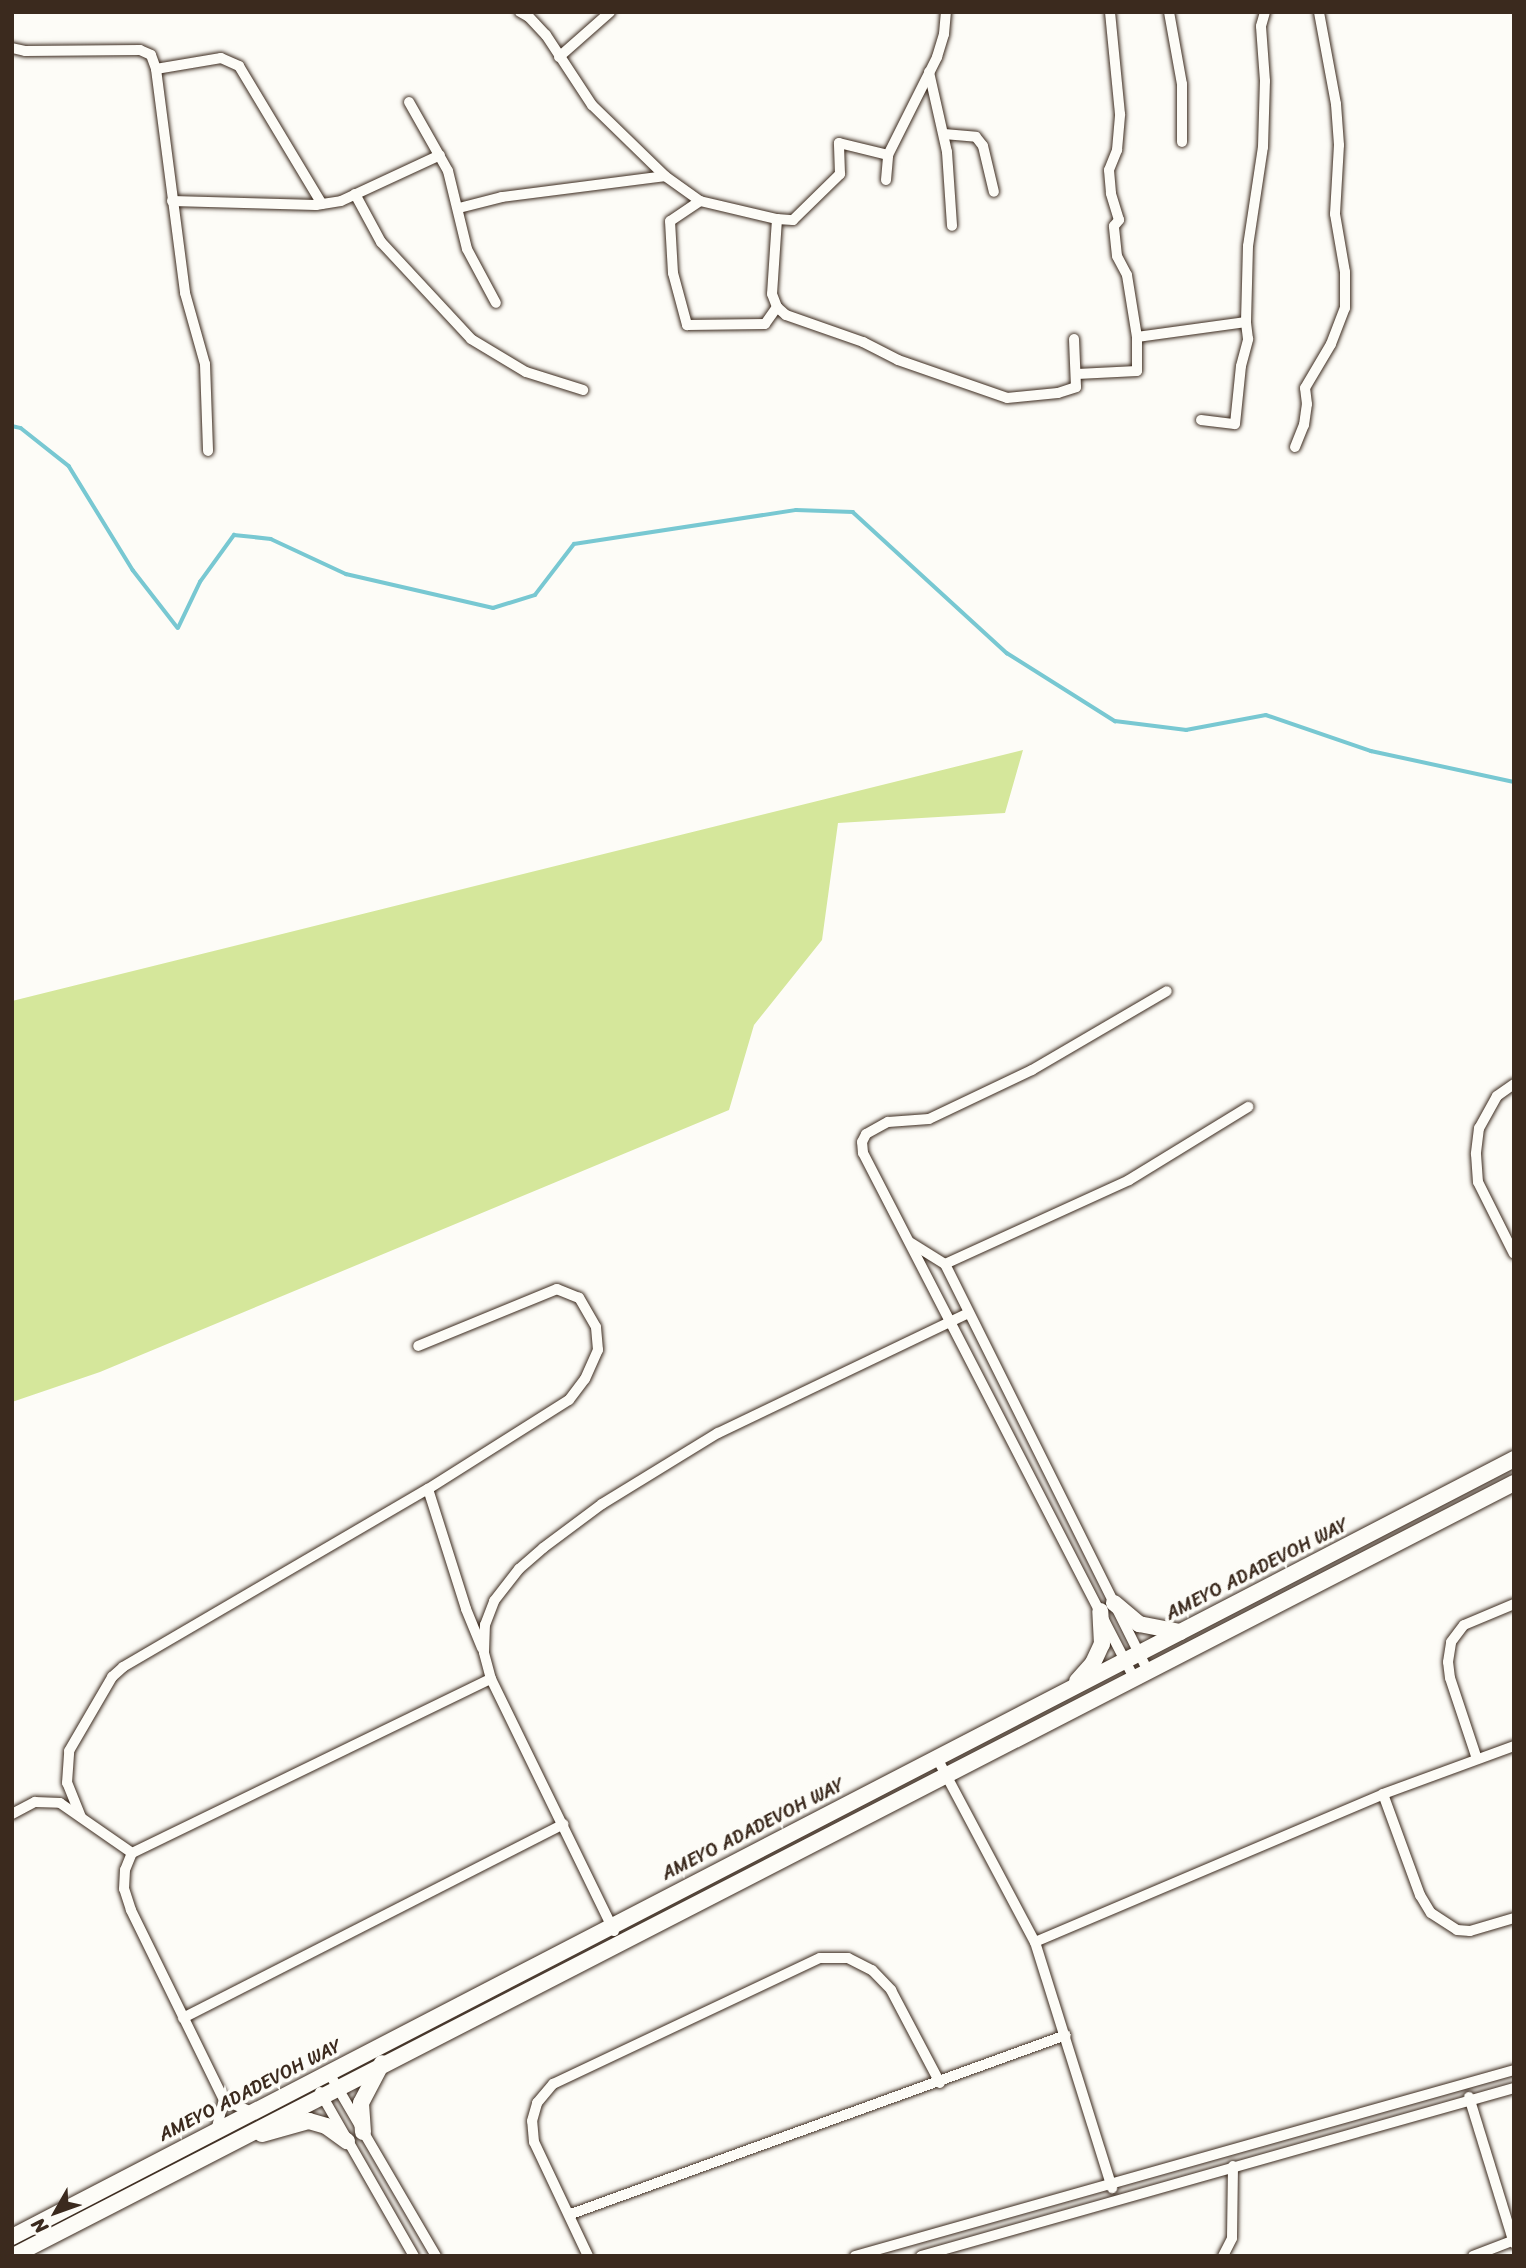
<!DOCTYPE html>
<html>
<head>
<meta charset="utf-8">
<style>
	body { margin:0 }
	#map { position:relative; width:1526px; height:2268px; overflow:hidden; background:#fdfcf7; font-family:Sriracha,sans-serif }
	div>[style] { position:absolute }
	.green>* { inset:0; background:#d5e79b }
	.stream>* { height:3.5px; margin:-1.75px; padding:0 1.75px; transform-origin:1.75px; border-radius:1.75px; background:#78c8d2 }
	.roads { filter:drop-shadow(0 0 2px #3b2a1e) drop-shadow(0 0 2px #3b2a1e) }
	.street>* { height:10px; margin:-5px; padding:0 5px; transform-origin:5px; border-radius:5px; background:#fdfcf7 }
	.secondary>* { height:16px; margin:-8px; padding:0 8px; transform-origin:8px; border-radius:8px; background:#fdfcf7 }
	span { translate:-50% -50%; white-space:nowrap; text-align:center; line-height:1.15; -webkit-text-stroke:7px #fdfcf7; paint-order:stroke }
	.street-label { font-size:19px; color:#3b2a1e }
	.frame { position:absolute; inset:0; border:14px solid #3b2a1e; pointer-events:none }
	.north { position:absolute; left:21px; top:2177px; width:70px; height:70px; -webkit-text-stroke:5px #fdfcf7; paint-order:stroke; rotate:230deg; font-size:19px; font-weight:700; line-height:28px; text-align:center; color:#3b2a1e }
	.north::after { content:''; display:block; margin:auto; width:24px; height:32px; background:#3b2a1e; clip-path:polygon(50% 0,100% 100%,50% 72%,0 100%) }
</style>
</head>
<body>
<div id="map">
	<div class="green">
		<i style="clip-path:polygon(1023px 750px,1005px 813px,838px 823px,822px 940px,754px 1025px,729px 1110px,100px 1372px,12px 1402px,12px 1001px)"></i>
	</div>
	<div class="stream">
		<i style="left:12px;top:426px;width:9px;rotate:13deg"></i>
		<i style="left:21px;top:428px;width:61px;rotate:38.4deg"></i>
		<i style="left:69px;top:466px;width:122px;rotate:58.4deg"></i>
		<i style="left:133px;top:570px;width:73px;rotate:52.2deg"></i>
		<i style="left:178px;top:628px;width:51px;rotate:-64.4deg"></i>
		<i style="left:200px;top:582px;width:58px;rotate:-54.1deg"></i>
		<i style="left:234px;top:535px;width:37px;rotate:6deg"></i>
		<i style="left:271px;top:539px;width:83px;rotate:25deg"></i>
		<i style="left:346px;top:574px;width:151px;rotate:13deg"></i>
		<i style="left:493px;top:608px;width:44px;rotate:-17.2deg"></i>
		<i style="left:535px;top:595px;width:64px;rotate:-52.6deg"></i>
		<i style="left:574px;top:544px;width:225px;rotate:-8.7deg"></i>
		<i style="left:796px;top:510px;width:57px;rotate:2deg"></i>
		<i style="left:853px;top:512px;width:209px;rotate:42.5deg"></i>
		<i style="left:1007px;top:653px;width:128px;rotate:32.2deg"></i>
		<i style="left:1115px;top:721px;width:72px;rotate:7.2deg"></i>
		<i style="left:1186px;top:730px;width:81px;rotate:-10.6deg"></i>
		<i style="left:1266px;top:715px;width:111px;rotate:18.9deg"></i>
		<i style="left:1371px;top:751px;width:146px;rotate:12.2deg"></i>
	</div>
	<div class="roads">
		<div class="street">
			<i style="left:520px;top:12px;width:10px;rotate:29deg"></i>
			<i style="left:529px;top:17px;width:25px;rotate:47deg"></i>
			<i style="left:546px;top:35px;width:84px;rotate:56.7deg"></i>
			<i style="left:592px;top:105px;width:102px;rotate:44.2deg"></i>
			<i style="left:665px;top:176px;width:43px;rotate:35.5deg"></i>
			<i style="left:700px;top:201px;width:79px;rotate:13.2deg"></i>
			<i style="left:777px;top:219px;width:75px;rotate:93.8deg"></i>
			<i style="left:772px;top:294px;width:14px;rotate:69deg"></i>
			<i style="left:777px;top:307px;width:12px;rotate:42deg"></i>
			<i style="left:786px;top:315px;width:82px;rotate:19.3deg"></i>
			<i style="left:863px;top:342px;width:39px;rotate:27deg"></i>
			<i style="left:898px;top:360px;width:115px;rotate:19.2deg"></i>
			<i style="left:1007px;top:398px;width:51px;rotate:-5.6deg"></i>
			<i style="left:1058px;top:393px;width:19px;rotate:-18deg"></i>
			<i style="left:1076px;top:387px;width:48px;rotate:-92.4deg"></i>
			<i style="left:1169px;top:12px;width:73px;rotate:79.8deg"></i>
			<i style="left:1182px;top:84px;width:58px;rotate:90deg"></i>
			<i style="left:12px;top:48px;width:13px;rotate:13deg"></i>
			<i style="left:25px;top:51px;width:115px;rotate:-0.5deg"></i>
			<i style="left:140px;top:50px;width:12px;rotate:24deg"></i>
			<i style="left:151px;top:55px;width:15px;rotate:70deg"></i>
			<i style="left:156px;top:69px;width:226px;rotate:82.6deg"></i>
			<i style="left:185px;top:293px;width:74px;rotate:74.3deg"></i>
			<i style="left:205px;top:364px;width:87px;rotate:88deg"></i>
			<i style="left:559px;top:57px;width:68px;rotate:-41.4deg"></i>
			<i style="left:156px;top:69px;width:66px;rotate:-9.6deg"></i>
			<i style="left:221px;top:58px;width:20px;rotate:24deg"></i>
			<i style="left:239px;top:66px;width:161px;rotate:59deg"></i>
			<i style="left:929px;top:72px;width:82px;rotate:77.3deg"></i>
			<i style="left:947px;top:152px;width:74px;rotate:86.1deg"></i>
			<i style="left:409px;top:102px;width:79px;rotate:60.5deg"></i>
			<i style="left:448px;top:171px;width:80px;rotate:76.3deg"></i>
			<i style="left:467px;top:249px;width:61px;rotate:61.8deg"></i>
			<i style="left:944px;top:134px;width:32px;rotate:5deg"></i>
			<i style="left:976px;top:137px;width:11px;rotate:52deg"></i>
			<i style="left:983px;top:146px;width:47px;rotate:76.6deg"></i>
			<i style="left:886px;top:180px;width:25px;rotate:-85deg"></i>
			<i style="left:355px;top:194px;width:55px;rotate:61.6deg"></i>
			<i style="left:381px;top:242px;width:132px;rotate:47.1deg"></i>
			<i style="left:471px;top:339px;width:64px;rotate:31deg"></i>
			<i style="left:526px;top:372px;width:60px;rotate:17.5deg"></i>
			<i style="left:172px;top:201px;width:144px;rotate:1.6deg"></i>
			<i style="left:316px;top:205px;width:25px;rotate:-9deg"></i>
			<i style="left:341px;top:201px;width:109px;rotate:-24.9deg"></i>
			<i style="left:700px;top:201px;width:36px;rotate:146deg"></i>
			<i style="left:670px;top:221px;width:52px;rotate:86.7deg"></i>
			<i style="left:673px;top:273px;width:54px;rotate:74.9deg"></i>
			<i style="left:687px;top:325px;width:78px;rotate:-0.7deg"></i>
			<i style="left:765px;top:324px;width:21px;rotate:-55deg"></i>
			<i style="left:459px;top:208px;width:44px;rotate:-14.3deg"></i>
			<i style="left:502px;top:197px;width:164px;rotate:-7.3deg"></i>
			<i style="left:777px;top:219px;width:16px;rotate:4deg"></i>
			<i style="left:793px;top:220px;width:66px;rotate:-44.4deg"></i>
			<i style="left:840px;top:174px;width:31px;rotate:-92deg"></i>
			<i style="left:839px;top:143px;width:50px;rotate:13.8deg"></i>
			<i style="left:888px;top:155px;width:110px;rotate:-63.4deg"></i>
			<i style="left:937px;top:57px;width:24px;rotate:-73deg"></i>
			<i style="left:944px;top:34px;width:22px;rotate:-85deg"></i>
			<i style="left:1137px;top:337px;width:110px;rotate:-7.8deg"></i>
			<i style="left:1246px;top:322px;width:76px;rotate:-88.5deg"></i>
			<i style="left:1248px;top:246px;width:100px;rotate:-81.4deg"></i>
			<i style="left:1263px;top:147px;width:66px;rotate:-88.3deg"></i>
			<i style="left:1265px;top:81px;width:55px;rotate:-94.2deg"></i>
			<i style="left:1261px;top:26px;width:15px;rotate:-74deg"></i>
			<i style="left:1077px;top:374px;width:60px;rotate:-2.9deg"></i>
			<i style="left:1137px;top:371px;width:34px;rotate:-90deg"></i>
			<i style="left:1137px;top:337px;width:63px;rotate:-99.2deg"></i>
			<i style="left:1127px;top:275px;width:21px;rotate:-118deg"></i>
			<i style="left:1117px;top:256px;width:30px;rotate:-96deg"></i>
			<i style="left:1114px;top:226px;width:8px;rotate:-50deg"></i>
			<i style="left:1119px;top:220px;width:28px;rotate:-107deg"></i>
			<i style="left:1111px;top:193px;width:23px;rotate:-95deg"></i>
			<i style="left:1109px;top:170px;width:22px;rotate:-68deg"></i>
			<i style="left:1117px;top:150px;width:36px;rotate:-85deg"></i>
			<i style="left:1120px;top:114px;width:102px;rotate:-95.6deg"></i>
			<i style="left:1201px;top:420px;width:34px;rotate:7deg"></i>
			<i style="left:1235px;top:424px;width:58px;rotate:-84.1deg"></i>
			<i style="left:1241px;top:366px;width:28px;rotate:-75deg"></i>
			<i style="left:1248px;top:339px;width:17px;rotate:-97deg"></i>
			<i style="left:1295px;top:447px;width:24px;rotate:-68deg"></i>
			<i style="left:1304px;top:425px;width:21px;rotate:-82deg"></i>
			<i style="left:1307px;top:404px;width:16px;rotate:-97deg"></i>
			<i style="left:1305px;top:388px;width:51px;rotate:-59.4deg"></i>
			<i style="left:1331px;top:344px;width:39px;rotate:-69deg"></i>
			<i style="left:1345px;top:308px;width:36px;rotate:-90deg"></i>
			<i style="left:1345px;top:272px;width:59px;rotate:-99.8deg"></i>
			<i style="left:1335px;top:214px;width:69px;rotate:-86.7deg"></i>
			<i style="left:1339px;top:145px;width:41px;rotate:-94.2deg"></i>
			<i style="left:1336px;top:104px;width:94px;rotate:-100.5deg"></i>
			<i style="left:1514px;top:1084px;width:21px;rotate:145deg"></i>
			<i style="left:1497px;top:1096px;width:37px;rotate:119deg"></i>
			<i style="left:1479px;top:1128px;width:26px;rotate:97deg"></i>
			<i style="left:1476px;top:1154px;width:28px;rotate:86deg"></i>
			<i style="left:1478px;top:1182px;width:80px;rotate:63.4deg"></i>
			<i style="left:911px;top:1243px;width:40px;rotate:32deg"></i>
			<i style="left:945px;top:1264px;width:455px;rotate:63.5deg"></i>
			<i style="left:945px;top:1264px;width:202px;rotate:-24.5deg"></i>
			<i style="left:1129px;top:1180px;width:140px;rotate:-31.5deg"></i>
			<i style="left:428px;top:1489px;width:126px;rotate:72.4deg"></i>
			<i style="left:466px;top:1609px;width:42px;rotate:67.7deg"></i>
			<i style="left:1134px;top:1678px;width:591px;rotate:-117.3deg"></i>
			<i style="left:863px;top:1153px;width:11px;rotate:-95deg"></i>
			<i style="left:862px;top:1142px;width:9px;rotate:-63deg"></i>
			<i style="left:866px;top:1134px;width:25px;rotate:-29deg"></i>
			<i style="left:888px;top:1122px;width:41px;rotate:-4.2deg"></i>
			<i style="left:929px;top:1119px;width:114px;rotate:-25.4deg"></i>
			<i style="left:1032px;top:1070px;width:156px;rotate:-30.3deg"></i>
			<i style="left:937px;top:1758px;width:208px;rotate:62deg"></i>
			<i style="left:1035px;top:1942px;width:258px;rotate:72.6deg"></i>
			<i style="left:1477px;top:1759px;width:85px;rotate:-108.4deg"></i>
			<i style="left:1450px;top:1678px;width:16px;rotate:-97deg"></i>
			<i style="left:1448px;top:1662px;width:20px;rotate:-81deg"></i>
			<i style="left:1451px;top:1642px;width:21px;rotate:-53deg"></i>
			<i style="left:1464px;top:1625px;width:54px;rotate:-22.8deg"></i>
			<i style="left:1383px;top:1794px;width:108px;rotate:69.9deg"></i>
			<i style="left:1420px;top:1895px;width:21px;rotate:59deg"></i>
			<i style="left:1431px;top:1913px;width:31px;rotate:33deg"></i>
			<i style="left:1457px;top:1930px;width:13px;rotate:4deg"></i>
			<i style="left:1470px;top:1931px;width:46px;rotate:-16.5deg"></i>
			<i style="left:12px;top:1814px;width:26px;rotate:-28deg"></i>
			<i style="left:35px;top:1802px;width:25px;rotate:2deg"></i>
			<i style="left:60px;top:1803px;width:88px;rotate:34.8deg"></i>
			<i style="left:81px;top:1817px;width:37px;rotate:-112deg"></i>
			<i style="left:67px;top:1783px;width:32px;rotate:-86deg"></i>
			<i style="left:69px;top:1751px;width:86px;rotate:-59.8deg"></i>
			<i style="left:112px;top:1677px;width:15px;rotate:-42deg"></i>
			<i style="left:123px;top:1667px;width:353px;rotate:-30.3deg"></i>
			<i style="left:428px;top:1489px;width:167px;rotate:-32.3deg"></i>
			<i style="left:569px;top:1400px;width:26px;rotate:-53deg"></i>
			<i style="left:585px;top:1379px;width:32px;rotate:-66deg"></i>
			<i style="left:598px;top:1350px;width:23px;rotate:-95deg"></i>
			<i style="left:596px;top:1327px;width:34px;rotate:-120deg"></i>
			<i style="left:579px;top:1298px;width:24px;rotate:-158deg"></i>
			<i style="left:557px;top:1289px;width:150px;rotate:157.7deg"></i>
			<i style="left:614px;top:1931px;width:280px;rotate:-116deg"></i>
			<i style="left:491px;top:1679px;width:28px;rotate:-105deg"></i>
			<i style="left:484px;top:1652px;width:27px;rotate:-88deg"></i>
			<i style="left:485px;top:1625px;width:26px;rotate:-69deg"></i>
			<i style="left:494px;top:1601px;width:41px;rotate:-52deg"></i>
			<i style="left:519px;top:1569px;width:32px;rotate:-41deg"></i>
			<i style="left:543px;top:1548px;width:74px;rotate:-36.7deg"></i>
			<i style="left:602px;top:1504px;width:136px;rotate:-31.5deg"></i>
			<i style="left:718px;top:1433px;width:278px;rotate:-25.6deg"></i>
			<i style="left:1035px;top:1942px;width:378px;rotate:-23deg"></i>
			<i style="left:1383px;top:1794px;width:140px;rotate:-20.1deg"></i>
			<i style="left:183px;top:2018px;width:427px;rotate:-27deg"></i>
			<i style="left:329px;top:2073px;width:212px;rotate:59.7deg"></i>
			<i style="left:320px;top:2092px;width:189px;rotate:60.2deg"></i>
			<i style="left:1469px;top:2097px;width:153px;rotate:72.9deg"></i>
			<i style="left:252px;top:2112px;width:30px;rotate:-157deg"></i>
			<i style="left:224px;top:2100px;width:212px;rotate:-116.1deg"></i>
			<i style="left:131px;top:1910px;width:22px;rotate:-108deg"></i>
			<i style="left:124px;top:1889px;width:19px;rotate:-87deg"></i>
			<i style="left:125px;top:1870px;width:18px;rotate:-68deg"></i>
			<i style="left:132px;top:1853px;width:399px;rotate:-25.9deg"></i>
			<i style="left:216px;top:2131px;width:32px;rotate:-76deg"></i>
			<i style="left:571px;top:2214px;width:526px;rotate:-19.88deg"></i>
			<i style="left:588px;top:2256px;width:126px;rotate:-115.3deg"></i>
			<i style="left:534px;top:2142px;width:21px;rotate:-95deg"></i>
			<i style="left:532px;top:2121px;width:19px;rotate:-74deg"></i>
			<i style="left:537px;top:2103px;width:25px;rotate:-50deg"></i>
			<i style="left:553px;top:2084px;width:295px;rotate:-25.3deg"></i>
			<i style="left:820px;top:1958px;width:28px"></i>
			<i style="left:848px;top:1958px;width:27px;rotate:27deg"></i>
			<i style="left:872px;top:1970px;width:28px;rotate:46deg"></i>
			<i style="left:891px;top:1990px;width:105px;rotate:62.2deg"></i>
			<i style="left:855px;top:2256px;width:685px;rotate:-15.76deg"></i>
			<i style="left:921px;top:2256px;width:616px;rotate:-15.82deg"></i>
			<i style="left:1223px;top:2256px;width:20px;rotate:-63deg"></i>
			<i style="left:1232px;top:2238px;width:72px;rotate:-89.2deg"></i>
			<i style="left:1473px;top:2256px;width:42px;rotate:-21deg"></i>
		</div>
		<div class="secondary">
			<i style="left:1114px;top:1603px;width:33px;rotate:40deg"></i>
			<i style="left:1139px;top:1624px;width:42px;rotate:11deg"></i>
			<i style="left:1077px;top:1681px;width:24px;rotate:-48deg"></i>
			<i style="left:1093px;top:1663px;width:21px;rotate:-65deg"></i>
			<i style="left:1102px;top:1644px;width:33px;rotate:-93deg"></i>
			<i style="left:363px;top:2132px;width:29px;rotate:-94deg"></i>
			<i style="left:361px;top:2103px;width:45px;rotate:-62.3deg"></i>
			<i style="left:262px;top:2134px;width:49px;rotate:-15.5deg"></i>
			<i style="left:309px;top:2121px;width:18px;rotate:16deg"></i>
			<i style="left:326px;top:2126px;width:26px;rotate:36deg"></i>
			<i style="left:12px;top:2237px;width:1692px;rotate:-27.38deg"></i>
			<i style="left:13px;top:2256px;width:1688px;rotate:-27.25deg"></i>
		</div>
	</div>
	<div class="street-label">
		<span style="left:1257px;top:1569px;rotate:-27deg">AMEYO ADADEVOH WAY</span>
		<span style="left:753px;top:1829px;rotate:-27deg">AMEYO ADADEVOH WAY</span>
		<span style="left:250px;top:2090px;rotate:-27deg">AMEYO ADADEVOH WAY</span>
	</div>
	<div class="frame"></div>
	<div class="north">N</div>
</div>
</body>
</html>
